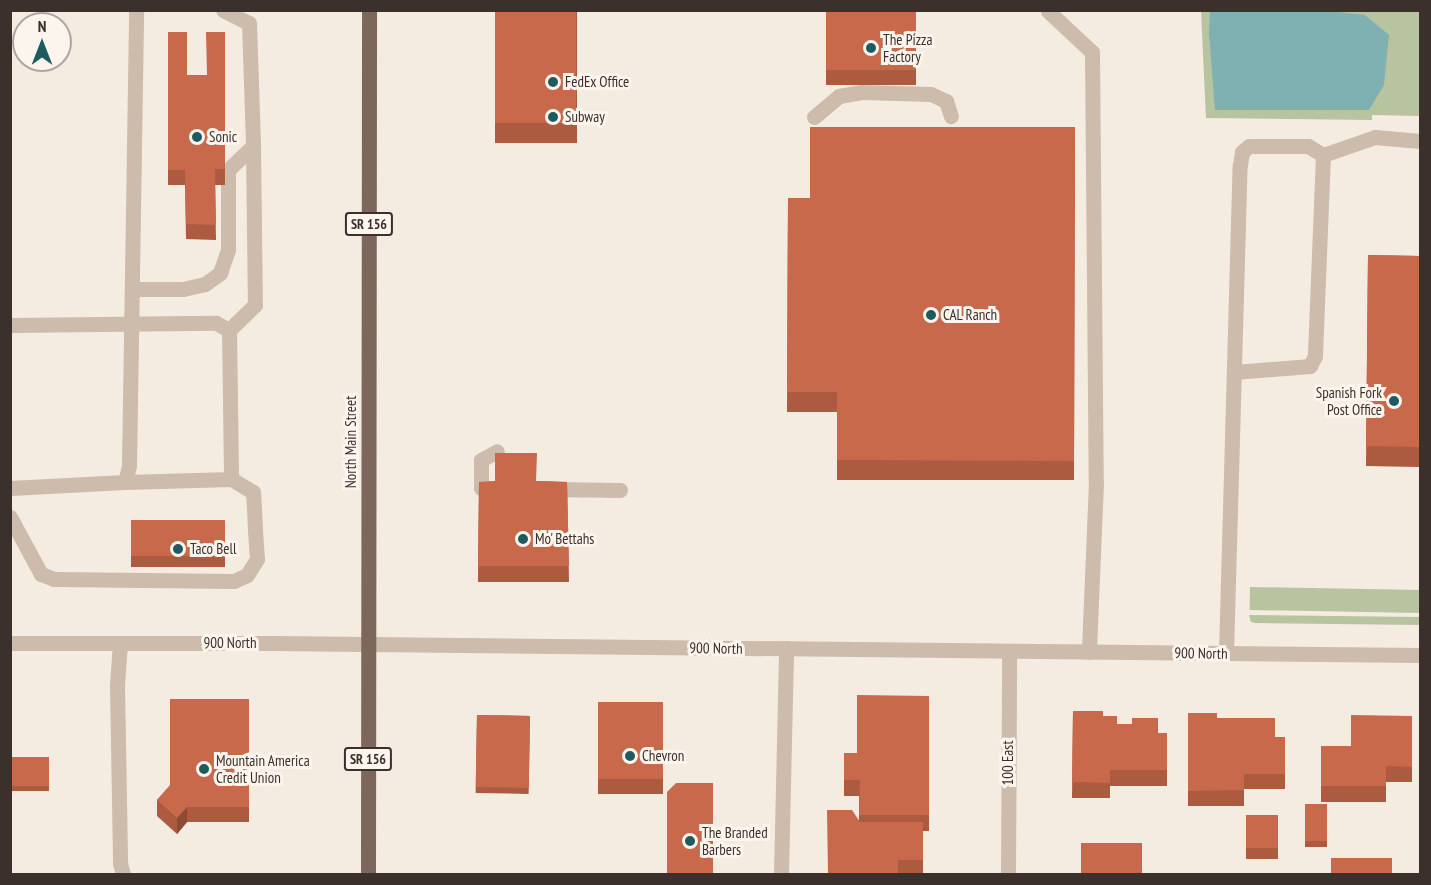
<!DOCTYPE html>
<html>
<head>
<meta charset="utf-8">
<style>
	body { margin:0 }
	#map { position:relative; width:1431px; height:885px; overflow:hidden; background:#f4ebe1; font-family:"PT Sans Narrow",sans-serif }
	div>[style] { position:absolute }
	.green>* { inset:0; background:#b8c4a0; transform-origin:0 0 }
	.water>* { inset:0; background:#7fb0b2 }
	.lane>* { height:15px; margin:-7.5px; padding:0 7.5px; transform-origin:7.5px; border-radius:7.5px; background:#cdbbac }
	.street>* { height:15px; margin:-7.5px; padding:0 7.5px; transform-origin:7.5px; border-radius:7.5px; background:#cdbbac }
	.primary>* { height:15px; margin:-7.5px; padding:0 7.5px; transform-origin:7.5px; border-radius:7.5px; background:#7d675c }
	.wall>* { inset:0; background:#ac5a40; transform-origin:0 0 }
	.shaded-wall>* { inset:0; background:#8c4a34 }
	.building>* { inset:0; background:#c8694b; transform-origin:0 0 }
	.dots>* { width:16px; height:16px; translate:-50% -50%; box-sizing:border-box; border:3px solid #fbf5ee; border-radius:50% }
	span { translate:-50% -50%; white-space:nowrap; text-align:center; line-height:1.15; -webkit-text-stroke:6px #fbf5ee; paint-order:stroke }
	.shield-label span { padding:2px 4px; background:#fbf5ee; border:2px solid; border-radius:4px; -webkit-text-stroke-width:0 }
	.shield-label { font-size:14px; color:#3b302b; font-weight:700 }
	.poi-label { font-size:15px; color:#3b302b }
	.left { translate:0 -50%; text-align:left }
	.right { translate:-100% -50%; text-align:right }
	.street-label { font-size:15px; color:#3b302b }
	.frame { position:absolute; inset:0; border:12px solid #3b302b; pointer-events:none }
	.north { position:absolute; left:12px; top:12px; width:60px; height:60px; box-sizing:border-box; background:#fbf5ee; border:2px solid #aea6a0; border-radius:50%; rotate:0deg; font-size:16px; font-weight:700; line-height:24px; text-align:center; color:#3b302b }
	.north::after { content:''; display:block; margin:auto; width:21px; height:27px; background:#1f5a5e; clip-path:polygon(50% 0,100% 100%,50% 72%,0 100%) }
</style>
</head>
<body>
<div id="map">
	<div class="green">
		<i style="clip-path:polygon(1411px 10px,1420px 12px,1420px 116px,1372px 115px,1372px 120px,1206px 118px,1201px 11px)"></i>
		<i style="left:1250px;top:587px;width:170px;height:23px;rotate:1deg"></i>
		<i style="clip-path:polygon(1249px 615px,1420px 617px,1420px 625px,1255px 623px,1251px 622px)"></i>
	</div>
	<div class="water">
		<i style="clip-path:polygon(1328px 11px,1365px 15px,1389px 35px,1384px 85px,1369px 110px,1215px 110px,1209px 34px,1210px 11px)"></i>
	</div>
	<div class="lane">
		<i style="left:223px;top:10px;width:29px;rotate:27deg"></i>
		<i style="left:249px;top:23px;width:123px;rotate:88.1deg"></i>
		<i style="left:253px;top:146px;width:159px;rotate:89.3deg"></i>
		<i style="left:255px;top:305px;width:36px;rotate:136deg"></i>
		<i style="left:1048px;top:11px;width:60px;rotate:43deg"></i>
		<i style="left:1092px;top:52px;width:430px;rotate:89.5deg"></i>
		<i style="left:1096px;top:482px;width:170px;rotate:92.4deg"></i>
		<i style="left:814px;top:117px;width:33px;rotate:-40deg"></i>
		<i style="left:839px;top:96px;width:23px;rotate:-10deg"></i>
		<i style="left:862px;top:92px;width:69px;rotate:1.7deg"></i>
		<i style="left:931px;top:94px;width:17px;rotate:25deg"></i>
		<i style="left:946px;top:101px;width:16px;rotate:72deg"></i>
		<i style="left:1323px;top:155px;width:55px;rotate:-19.1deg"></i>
		<i style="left:1375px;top:137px;width:45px;rotate:5.1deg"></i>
		<i style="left:132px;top:289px;width:51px"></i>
		<i style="left:183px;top:289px;width:23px;rotate:-13deg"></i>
		<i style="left:205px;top:284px;width:19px;rotate:-36deg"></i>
		<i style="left:220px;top:273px;width:24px;rotate:-71deg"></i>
		<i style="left:228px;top:250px;width:80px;rotate:-90deg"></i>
		<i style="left:228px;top:170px;width:35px;rotate:-44deg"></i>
		<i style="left:10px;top:325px;width:206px;rotate:-0.6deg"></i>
		<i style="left:216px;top:323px;width:15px;rotate:28deg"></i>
		<i style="left:229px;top:330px;width:149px;rotate:89.2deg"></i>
		<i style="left:231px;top:479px;width:106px;rotate:178.4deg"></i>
		<i style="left:10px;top:488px;width:115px;rotate:-3deg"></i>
		<i style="left:125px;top:482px;width:16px;rotate:-76deg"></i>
		<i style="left:129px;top:466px;width:456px;rotate:-89.1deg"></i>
		<i style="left:494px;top:488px;width:13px;rotate:180deg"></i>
		<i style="left:481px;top:488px;width:28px;rotate:-90deg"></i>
		<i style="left:481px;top:460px;width:18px;rotate:-29deg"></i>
		<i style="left:548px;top:489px;width:72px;rotate:0.8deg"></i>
		<i style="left:10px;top:517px;width:65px;rotate:61.5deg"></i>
		<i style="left:41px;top:574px;width:14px;rotate:21deg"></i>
		<i style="left:54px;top:579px;width:180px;rotate:0.6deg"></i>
		<i style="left:234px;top:581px;width:14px;rotate:-25deg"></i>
		<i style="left:247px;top:575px;width:19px;rotate:-58deg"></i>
		<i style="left:257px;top:559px;width:31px;rotate:-94deg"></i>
		<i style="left:255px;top:528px;width:36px;rotate:-93deg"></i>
		<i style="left:253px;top:492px;width:26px;rotate:-149deg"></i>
		<i style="left:120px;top:643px;width:42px;rotate:94.1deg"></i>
		<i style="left:117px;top:685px;width:178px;rotate:89deg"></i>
		<i style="left:120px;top:863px;width:11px;rotate:75deg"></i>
		<i style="left:1226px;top:653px;width:488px;rotate:-88.4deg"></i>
		<i style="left:1240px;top:165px;width:13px;rotate:-81deg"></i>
		<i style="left:1242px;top:152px;width:9px;rotate:-41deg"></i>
		<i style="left:1249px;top:146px;width:59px"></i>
		<i style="left:1308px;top:146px;width:17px;rotate:31deg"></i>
		<i style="left:1323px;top:155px;width:201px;rotate:92.3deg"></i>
		<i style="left:1315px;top:356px;width:11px;rotate:117deg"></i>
		<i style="left:1310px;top:366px;width:76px;rotate:175.5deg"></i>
		<i style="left:781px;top:874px;width:226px;rotate:-88.7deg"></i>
	</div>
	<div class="street">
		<i style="left:10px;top:643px;width:263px"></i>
		<i style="left:273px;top:643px;width:1147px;rotate:0.6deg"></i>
		<i style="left:1008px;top:874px;width:223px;rotate:-89.7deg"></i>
	</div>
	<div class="primary">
		<i style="left:368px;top:874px;width:864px;rotate:-89.93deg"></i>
	</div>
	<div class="wall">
		<i style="left:495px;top:10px;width:82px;height:133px"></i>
		<i style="left:826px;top:10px;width:90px;height:75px"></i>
		<i style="clip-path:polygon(168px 32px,187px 75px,207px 75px,225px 32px,225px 185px,215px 185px,216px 240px,186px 239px,185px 185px,168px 185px)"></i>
		<i style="clip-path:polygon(1075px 127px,1074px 480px,837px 480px,837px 412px,787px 412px,788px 198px,810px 198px)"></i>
		<i style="clip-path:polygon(1368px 255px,1420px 256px,1420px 469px,1419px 467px,1366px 466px)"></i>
		<i style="clip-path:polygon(537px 481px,567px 482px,569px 582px,478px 582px,479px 482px)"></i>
		<i style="left:131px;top:520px;width:94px;height:47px"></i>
		<i style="clip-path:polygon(929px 696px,929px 831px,923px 831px,923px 874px,828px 874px,859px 821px,859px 796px,844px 796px,844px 753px,857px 753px)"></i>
		<i style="clip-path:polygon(249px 699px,249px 822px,187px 822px,177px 834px,157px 816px,157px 800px)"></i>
		<i style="left:598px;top:702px;width:65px;height:92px"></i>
		<i style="clip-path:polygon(1073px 711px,1103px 716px,1117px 724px,1158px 733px,1167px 733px,1167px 786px,1110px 786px,1110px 798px,1072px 798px)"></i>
		<i style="clip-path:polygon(1188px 713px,1217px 718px,1275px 737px,1285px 737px,1285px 789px,1244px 789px,1244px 806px,1188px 806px)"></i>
		<i style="left:477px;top:715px;width:53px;height:78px;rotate:1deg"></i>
		<i style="clip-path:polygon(1412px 716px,1412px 782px,1386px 782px,1386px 802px,1321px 802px,1321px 746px,1351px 746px)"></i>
		<i style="left:10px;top:757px;width:39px;height:34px"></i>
		<i style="left:1305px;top:804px;width:22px;height:43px"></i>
		<i style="left:1246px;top:815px;width:32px;height:44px"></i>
	</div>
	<div class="shaded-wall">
		<i style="clip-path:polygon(187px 807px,187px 822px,177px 834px,177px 818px)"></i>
	</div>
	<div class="building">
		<i style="left:495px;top:10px;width:81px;height:113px"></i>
		<i style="left:826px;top:10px;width:90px;height:60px"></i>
		<i style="clip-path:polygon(168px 32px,187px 32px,187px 75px,207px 75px,206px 32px,225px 32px,225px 169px,215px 169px,216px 225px,186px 224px,185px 170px,168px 170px)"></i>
		<i style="clip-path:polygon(810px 127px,1075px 127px,1074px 461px,837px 460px,837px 392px,787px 392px,788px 198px,810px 198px)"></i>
		<i style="clip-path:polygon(1368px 255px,1420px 256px,1420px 449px,1419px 447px,1366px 446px)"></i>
		<i style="clip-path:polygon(495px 453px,537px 453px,536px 481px,567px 482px,569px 566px,478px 566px,479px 482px,495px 481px)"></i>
		<i style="left:131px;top:520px;width:94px;height:36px"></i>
		<i style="clip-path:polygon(857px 695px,929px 696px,929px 815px,859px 815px,860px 780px,844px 780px,844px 753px,857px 753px)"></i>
		<i style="clip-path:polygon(170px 699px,249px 699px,249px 807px,187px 807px,177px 818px,157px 800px,170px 785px)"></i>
		<i style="left:598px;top:702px;width:65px;height:77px"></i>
		<i style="clip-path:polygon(1073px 711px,1103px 711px,1103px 716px,1117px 716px,1117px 724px,1132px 724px,1132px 718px,1158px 718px,1158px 733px,1167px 733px,1167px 770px,1110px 770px,1110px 783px,1072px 782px)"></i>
		<i style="clip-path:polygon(1188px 713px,1217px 713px,1217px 718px,1275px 718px,1275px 737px,1285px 737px,1285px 774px,1244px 774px,1244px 790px,1188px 791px)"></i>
		<i style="left:477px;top:715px;width:53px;height:72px;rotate:1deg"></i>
		<i style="clip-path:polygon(1351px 715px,1412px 716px,1412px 767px,1386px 766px,1386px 786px,1321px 786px,1321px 746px,1351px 746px)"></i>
		<i style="left:10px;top:757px;width:39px;height:29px"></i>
		<i style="clip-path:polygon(676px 783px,713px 783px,713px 874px,667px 874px,667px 792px)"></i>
		<i style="left:1305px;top:804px;width:22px;height:37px"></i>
		<i style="clip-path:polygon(827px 810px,852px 810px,860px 822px,923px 822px,923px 860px,898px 860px,898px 874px,828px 874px)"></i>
		<i style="left:1246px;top:815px;width:32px;height:33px"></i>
		<i style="left:1142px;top:843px;width:31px;height:61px;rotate:90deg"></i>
		<i style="left:1392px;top:858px;width:16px;height:61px;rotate:90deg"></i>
	</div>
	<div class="dots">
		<i style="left:871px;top:48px;background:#1f5a5e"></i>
		<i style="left:553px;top:82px;background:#1f5a5e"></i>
		<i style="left:553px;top:117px;background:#1f5a5e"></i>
		<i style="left:197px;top:137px;background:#1f5a5e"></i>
		<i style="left:931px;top:315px;background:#1f5a5e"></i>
		<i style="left:1394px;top:401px;background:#1f5a5e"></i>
		<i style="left:523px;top:539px;background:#1f5a5e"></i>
		<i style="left:178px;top:549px;background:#1f5a5e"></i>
		<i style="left:630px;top:756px;background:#1f5a5e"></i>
		<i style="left:204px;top:769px;background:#1f5a5e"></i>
		<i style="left:690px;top:841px;background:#1f5a5e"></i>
	</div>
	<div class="shield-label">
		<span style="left:369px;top:224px">SR 156</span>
		<span style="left:368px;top:759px">SR 156</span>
	</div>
	<div class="poi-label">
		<span class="left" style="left:883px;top:48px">The Pizza<br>Factory</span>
		<span class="left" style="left:565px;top:82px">FedEx Office</span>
		<span class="left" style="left:565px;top:117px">Subway</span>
		<span class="left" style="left:209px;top:137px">Sonic</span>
		<span class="left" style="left:943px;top:315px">CAL Ranch</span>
		<span class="right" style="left:1382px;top:401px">Spanish Fork<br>Post Office</span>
		<span class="left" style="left:535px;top:539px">Mo' Bettahs</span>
		<span class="left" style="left:190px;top:549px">Taco Bell</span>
		<span class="left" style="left:642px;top:756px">Chevron</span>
		<span class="left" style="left:216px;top:769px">Mountain America<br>Credit Union</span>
		<span class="left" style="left:702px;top:841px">The Branded<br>Barbers</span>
	</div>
	<div class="street-label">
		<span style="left:351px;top:442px;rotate:-90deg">North Main Street</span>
		<span style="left:230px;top:643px">900 North</span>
		<span style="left:716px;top:648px;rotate:1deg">900 North</span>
		<span style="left:1201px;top:653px;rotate:1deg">900 North</span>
		<span style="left:1008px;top:763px;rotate:-90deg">100 East</span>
	</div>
	<div class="frame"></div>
	<div class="north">N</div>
</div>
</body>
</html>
